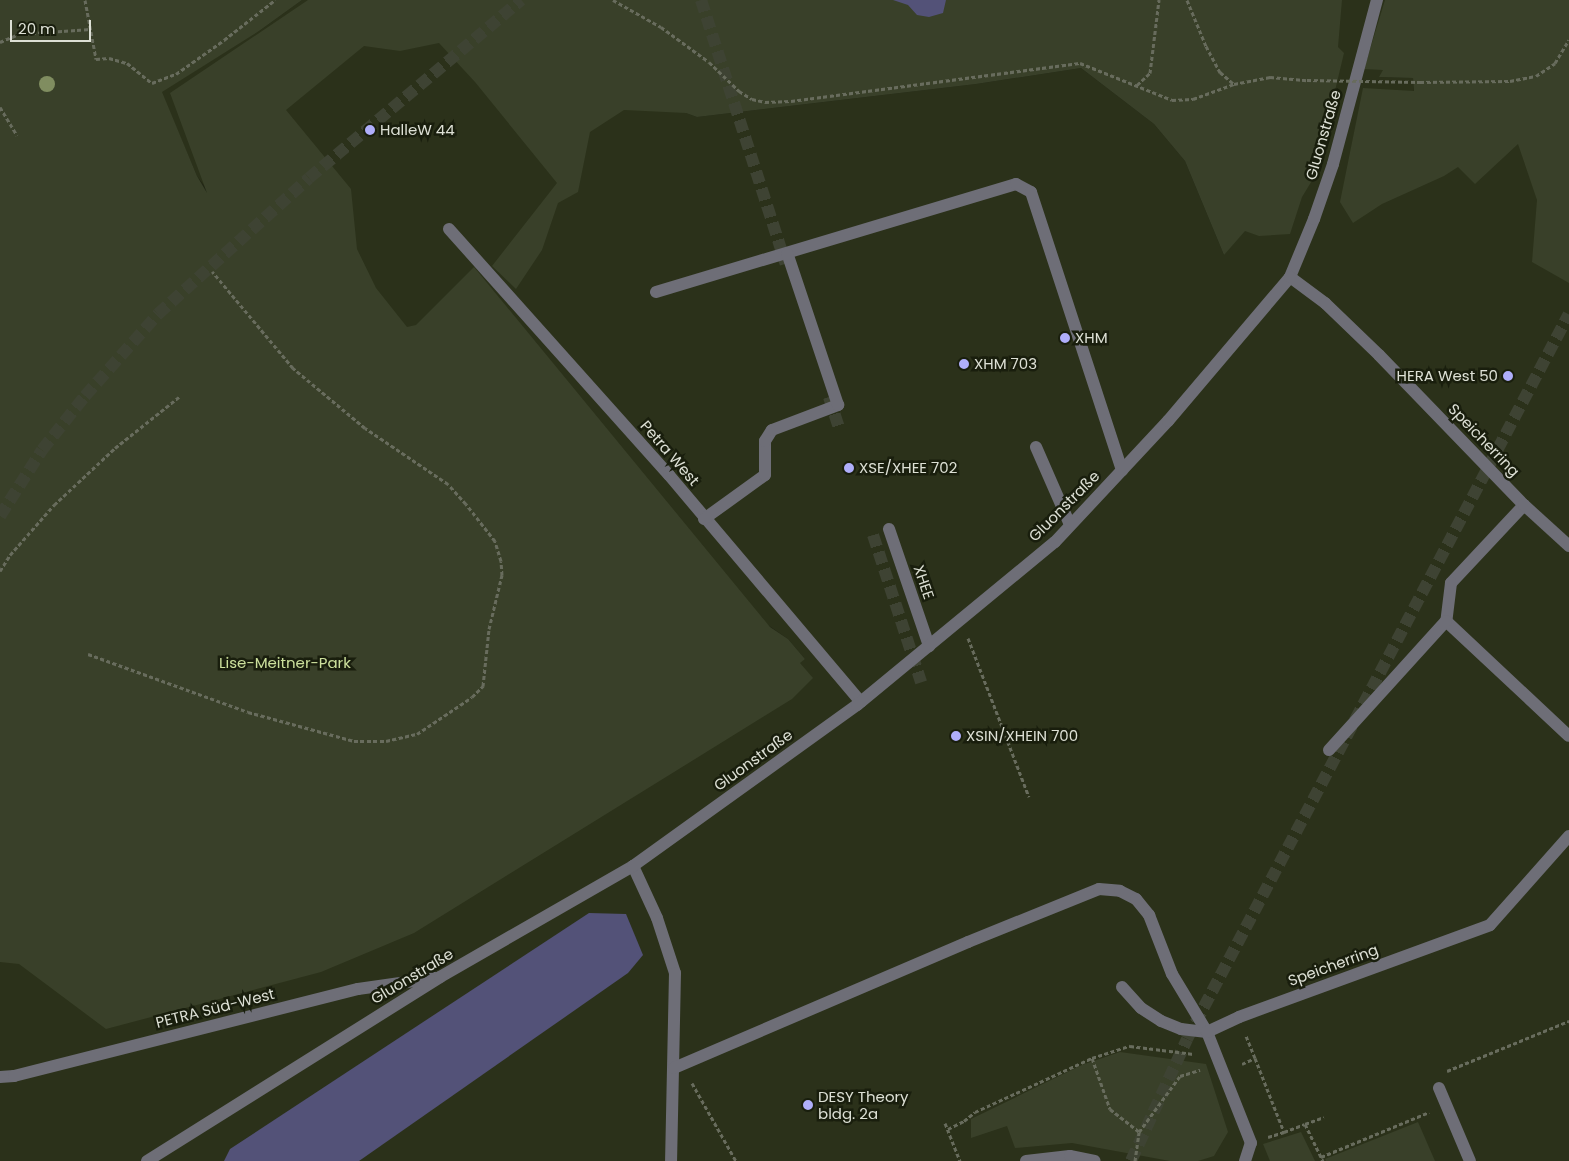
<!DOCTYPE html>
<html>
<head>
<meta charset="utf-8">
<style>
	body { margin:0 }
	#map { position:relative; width:1569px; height:1161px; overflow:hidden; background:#222716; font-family:Poppins,sans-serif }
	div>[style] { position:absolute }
	.built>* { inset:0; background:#2b311a }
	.green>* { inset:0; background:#394029 }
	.water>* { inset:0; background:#535278 }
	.minor-tunnel>* { height:12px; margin-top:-6px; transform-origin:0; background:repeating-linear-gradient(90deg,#3e4333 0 12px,transparent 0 18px) }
	.path>* { height:3px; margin-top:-1.5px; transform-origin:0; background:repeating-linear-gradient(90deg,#686c5d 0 4px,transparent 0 6.5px) }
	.minor>* { height:12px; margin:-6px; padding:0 6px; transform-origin:6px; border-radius:6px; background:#6e6e77 }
	.path-bridge>* { height:3px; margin-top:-1.5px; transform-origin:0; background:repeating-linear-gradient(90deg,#686c5d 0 4px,transparent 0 6.5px) }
	.trees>* { width:16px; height:16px; margin:-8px; border-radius:50%; background:#808d60 }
	.dots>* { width:14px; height:14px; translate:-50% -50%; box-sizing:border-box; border:2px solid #191e0d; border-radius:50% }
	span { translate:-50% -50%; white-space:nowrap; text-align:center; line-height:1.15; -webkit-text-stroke:5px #191e0d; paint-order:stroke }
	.poi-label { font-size:15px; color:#dde0d5 }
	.left { translate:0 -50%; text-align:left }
	.right { translate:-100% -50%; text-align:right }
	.street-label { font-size:15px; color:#dde0d5 }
	.park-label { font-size:15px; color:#cce09c }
	.scale { position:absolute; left:10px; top:20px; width:81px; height:22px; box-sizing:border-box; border:2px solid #dde0d5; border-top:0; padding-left:6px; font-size:15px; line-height:18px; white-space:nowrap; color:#dde0d5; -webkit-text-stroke:4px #191e0d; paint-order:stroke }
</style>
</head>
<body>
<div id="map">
	<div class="built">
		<i style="clip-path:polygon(302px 0,588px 0,661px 104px,697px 117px,976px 84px,1081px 68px,1154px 124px,1185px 161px,1224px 255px,1293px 0,1424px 0,1380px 77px,1413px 78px,1414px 93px,1520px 141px,1569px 182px,1569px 1161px,0 1161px,0 924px,805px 659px,788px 639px,276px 281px,197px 176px,161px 92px,259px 31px)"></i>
	</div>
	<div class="green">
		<i style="clip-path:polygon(0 0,302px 0,259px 31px,162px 92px,197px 176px,207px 193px,170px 93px,308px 0,1342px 0,1338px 47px,1344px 53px,1323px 141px,1321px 166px,1302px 197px,1290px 234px,1259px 236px,1245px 231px,1224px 255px,1185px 161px,1154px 124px,1081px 68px,976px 84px,697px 117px,686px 113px,624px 110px,590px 132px,578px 192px,558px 203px,542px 250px,516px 289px,492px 266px,557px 183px,475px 82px,439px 43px,400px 51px,364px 46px,286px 110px,351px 189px,357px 249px,376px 288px,407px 327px,416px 325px,474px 267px,770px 627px,788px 639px,805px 659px,800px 663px,813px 678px,792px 699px,414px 933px,321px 972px,106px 1029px,19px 964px,0 962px)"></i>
		<i style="clip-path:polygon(1385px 0,1569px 0,1569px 283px,1532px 262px,1537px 200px,1518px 144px,1475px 184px,1458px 167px,1444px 176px,1382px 204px,1353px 223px,1340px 202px,1363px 88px,1414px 91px,1413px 78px,1379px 77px,1383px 70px,1364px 69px)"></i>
		<i style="clip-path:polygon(1120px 1052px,1206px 1064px,1228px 1132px,1214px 1156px,1198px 1161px,1170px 1161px,1072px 1143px,1015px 1148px,1007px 1126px,971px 1138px,971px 1119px,1082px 1065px)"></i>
		<i style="clip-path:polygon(1418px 1122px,1435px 1161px,1326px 1161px,1325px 1159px)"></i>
		<i style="clip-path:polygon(1301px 1132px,1315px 1161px,1270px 1161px,1263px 1144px)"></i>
	</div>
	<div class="water">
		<i style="clip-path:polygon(893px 0,946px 0,943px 13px,929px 17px,917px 15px,908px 5px)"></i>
		<i style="clip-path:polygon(589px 913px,626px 914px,643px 955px,628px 973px,359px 1161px,224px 1161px,230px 1149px)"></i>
	</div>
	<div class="minor-tunnel">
		<i style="left:701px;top:0;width:277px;rotate:72.2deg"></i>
		<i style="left:829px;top:397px;width:33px;rotate:72deg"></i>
		<i style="left:0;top:516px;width:78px;rotate:-57.5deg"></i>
		<i style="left:42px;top:450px;width:69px;rotate:-51.5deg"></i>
		<i style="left:85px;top:396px;width:110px;rotate:-48.3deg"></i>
		<i style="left:158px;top:314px;width:203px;rotate:-42deg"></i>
		<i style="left:309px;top:178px;width:277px;rotate:-40deg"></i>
		<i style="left:873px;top:535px;width:155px;rotate:71.9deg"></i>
		<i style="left:1131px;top:1161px;width:134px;rotate:-65.3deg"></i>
		<i style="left:1187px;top:1039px;width:819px;rotate:-62.22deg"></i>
	</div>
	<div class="path">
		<i style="left:85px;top:0;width:60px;rotate:79.4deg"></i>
		<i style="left:96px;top:59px;width:13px;rotate:-4deg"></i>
		<i style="left:109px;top:58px;width:19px;rotate:16deg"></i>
		<i style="left:127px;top:63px;width:32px;rotate:39deg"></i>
		<i style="left:152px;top:83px;width:26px;rotate:-21deg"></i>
		<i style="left:176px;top:74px;width:59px;rotate:-35.3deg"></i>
		<i style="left:224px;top:40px;width:65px;rotate:-38.1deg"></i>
		<i style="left:613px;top:0;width:55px;rotate:29.4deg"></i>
		<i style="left:661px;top:27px;width:59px;rotate:36.1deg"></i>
		<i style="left:709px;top:62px;width:42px;rotate:44deg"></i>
		<i style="left:739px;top:91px;width:15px;rotate:32deg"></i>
		<i style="left:752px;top:99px;width:13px;rotate:13deg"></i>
		<i style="left:765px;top:102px;width:26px;rotate:-2deg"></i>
		<i style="left:791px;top:101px;width:291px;rotate:-7.5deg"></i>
		<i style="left:1080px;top:63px;width:99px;rotate:21.9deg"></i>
		<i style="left:1172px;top:100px;width:21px;rotate:-3deg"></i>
		<i style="left:1193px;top:99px;width:44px;rotate:-20.1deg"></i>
		<i style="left:1234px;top:84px;width:37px;rotate:-11deg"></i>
		<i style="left:1270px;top:77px;width:37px;rotate:5deg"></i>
		<i style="left:1187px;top:0;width:50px;rotate:67.6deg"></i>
		<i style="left:1206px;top:46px;width:30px;rotate:62deg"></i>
		<i style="left:1220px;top:72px;width:18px;rotate:41deg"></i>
		<i style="left:0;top:42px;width:21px;rotate:-23deg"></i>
		<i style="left:19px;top:34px;width:72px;rotate:-4deg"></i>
		<i style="left:1420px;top:82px;width:90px;rotate:-0.6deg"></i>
		<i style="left:1510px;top:81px;width:26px;rotate:-11deg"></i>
		<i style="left:1536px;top:76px;width:23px;rotate:-34deg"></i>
		<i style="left:1555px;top:63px;width:27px;rotate:-59deg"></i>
		<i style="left:1137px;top:85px;width:18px;rotate:-43deg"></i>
		<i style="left:1150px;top:73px;width:74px;rotate:-83deg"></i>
		<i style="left:0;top:107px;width:33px;rotate:59deg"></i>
		<i style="left:0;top:571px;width:19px;rotate:-58deg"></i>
		<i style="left:10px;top:555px;width:67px;rotate:-48.7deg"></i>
		<i style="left:54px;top:505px;width:83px;rotate:-43.1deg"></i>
		<i style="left:115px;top:448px;width:82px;rotate:-38.6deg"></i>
		<i style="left:968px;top:638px;width:170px;rotate:69deg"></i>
		<i style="left:88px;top:654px;width:170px;rotate:19.9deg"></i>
		<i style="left:248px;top:712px;width:110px;rotate:15.3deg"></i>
		<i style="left:354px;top:741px;width:32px"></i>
		<i style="left:386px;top:741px;width:32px;rotate:-13deg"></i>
		<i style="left:417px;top:734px;width:66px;rotate:-33.9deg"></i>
		<i style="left:472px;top:697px;width:16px;rotate:-45deg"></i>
		<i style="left:483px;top:686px;width:57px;rotate:-84deg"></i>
		<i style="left:489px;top:629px;width:56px;rotate:-76.5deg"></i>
		<i style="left:502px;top:575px;width:14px;rotate:-94deg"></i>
		<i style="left:501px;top:561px;width:21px;rotate:-107deg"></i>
		<i style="left:495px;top:541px;width:47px;rotate:-128.1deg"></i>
		<i style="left:466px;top:504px;width:27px;rotate:-132deg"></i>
		<i style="left:448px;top:484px;width:100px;rotate:-146deg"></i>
		<i style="left:365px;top:428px;width:94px;rotate:-140.2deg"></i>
		<i style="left:293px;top:368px;width:126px;rotate:-129.9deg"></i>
		<i style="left:1092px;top:1058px;width:40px;rotate:-18deg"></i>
		<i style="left:1130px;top:1046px;width:64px;rotate:7.1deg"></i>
		<i style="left:1255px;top:1058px;width:79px;rotate:68.6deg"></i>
		<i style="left:1284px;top:1132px;width:22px;rotate:-21deg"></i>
		<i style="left:1305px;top:1124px;width:41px;rotate:64.1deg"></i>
		<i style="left:1242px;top:1064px;width:14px;rotate:-25deg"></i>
		<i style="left:1255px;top:1058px;width:24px;rotate:-112deg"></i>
		<i style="left:1447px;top:1071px;width:132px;rotate:-22.3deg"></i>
		<i style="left:692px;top:1083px;width:90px;rotate:60.6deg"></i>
		<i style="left:945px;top:1123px;width:41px;rotate:68.5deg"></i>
		<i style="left:1305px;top:1124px;width:20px;rotate:-20deg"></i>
		<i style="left:948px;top:1129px;width:18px;rotate:-27deg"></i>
		<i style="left:964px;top:1121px;width:14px;rotate:-39deg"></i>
		<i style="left:975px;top:1112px;width:129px;rotate:-24.8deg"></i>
		<i style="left:1092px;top:1058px;width:54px;rotate:70.6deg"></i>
		<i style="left:1110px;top:1109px;width:37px;rotate:38deg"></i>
		<i style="left:1268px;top:1137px;width:17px;rotate:-17deg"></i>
		<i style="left:1321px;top:1157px;width:117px;rotate:-22.6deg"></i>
		<i style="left:1135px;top:1161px;width:29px;rotate:-82deg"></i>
		<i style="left:1139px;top:1132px;width:69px;rotate:-53.8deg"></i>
		<i style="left:1180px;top:1076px;width:21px;rotate:-17deg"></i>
	</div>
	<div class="minor">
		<i style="left:449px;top:229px;width:330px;rotate:48.2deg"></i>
		<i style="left:669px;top:475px;width:297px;rotate:49.8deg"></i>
		<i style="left:1290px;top:277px;width:63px;rotate:-67.5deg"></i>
		<i style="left:1314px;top:219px;width:58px;rotate:-70.9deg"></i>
		<i style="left:1333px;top:164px;width:170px;rotate:-75deg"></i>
		<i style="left:656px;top:292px;width:376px;rotate:-16.7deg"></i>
		<i style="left:1016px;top:184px;width:17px;rotate:28deg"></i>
		<i style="left:1031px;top:192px;width:293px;rotate:71.9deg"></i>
		<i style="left:1036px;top:447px;width:85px;rotate:66.4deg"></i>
		<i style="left:1524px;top:505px;width:107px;rotate:133.1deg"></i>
		<i style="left:1451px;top:583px;width:38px;rotate:97deg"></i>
		<i style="left:1446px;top:621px;width:168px;rotate:43.1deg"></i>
		<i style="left:704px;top:519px;width:75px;rotate:-35.8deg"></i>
		<i style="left:765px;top:475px;width:34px;rotate:-90deg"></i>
		<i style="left:765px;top:441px;width:13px;rotate:-58deg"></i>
		<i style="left:772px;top:430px;width:71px;rotate:-20.7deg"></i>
		<i style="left:838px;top:405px;width:160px;rotate:-108.5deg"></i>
		<i style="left:889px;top:529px;width:124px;rotate:71.1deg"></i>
		<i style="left:1329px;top:750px;width:174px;rotate:-47.8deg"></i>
		<i style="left:633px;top:866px;width:57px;rotate:65.2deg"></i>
		<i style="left:657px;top:918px;width:58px;rotate:71.9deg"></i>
		<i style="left:675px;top:973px;width:188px;rotate:91.2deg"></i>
		<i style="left:1122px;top:987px;width:28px;rotate:48deg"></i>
		<i style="left:1141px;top:1008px;width:24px;rotate:33deg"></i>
		<i style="left:1161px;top:1021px;width:22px;rotate:22deg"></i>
		<i style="left:1181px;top:1029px;width:26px;rotate:7deg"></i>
		<i style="left:674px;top:1068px;width:320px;rotate:-23.2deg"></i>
		<i style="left:968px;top:942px;width:141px;rotate:-22deg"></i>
		<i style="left:1099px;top:889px;width:21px;rotate:5deg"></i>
		<i style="left:1120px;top:891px;width:18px;rotate:27deg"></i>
		<i style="left:1136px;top:899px;width:21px;rotate:51deg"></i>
		<i style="left:1149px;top:915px;width:63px;rotate:68.7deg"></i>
		<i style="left:1172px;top:974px;width:68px;rotate:58.9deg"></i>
		<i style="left:0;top:1077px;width:14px;rotate:-4deg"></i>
		<i style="left:14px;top:1076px;width:355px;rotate:-14.2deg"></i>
		<i style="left:358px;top:989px;width:78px;rotate:-8.1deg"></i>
		<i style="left:1439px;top:1088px;width:79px;rotate:67deg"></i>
		<i style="left:147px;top:1161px;width:346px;rotate:-32.1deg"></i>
		<i style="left:440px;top:977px;width:223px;rotate:-29.9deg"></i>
		<i style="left:633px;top:866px;width:276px;rotate:-35.7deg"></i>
		<i style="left:857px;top:705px;width:256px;rotate:-39.5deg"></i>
		<i style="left:1055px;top:542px;width:166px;rotate:-47deg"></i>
		<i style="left:1168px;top:421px;width:189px;rotate:-49.7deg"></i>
		<i style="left:1290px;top:277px;width:44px;rotate:36.6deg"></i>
		<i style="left:1325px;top:303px;width:75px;rotate:43.9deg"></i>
		<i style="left:1379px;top:355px;width:209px;rotate:46deg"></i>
		<i style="left:1524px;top:505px;width:61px;rotate:42.3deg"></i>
		<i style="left:1026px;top:1161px;width:44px;rotate:-6.5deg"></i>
		<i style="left:1070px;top:1156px;width:25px;rotate:11deg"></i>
		<i style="left:1245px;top:1161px;width:19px;rotate:-72deg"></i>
		<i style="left:1251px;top:1143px;width:119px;rotate:-111.6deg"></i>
		<i style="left:1207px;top:1032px;width:35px;rotate:-25deg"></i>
		<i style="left:1239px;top:1017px;width:267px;rotate:-20.1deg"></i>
		<i style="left:1490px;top:925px;width:119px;rotate:-48.4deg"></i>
	</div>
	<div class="path-bridge">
		<i style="left:1307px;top:80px;width:113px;rotate:1deg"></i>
	</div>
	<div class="trees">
		<i style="left:47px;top:84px"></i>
	</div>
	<div class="dots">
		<i style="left:370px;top:130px;background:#afaefa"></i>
		<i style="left:1065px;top:338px;background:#afaefa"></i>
		<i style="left:964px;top:364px;background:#afaefa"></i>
		<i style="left:1508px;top:376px;background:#afaefa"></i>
		<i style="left:849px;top:468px;background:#afaefa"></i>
		<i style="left:956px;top:736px;background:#afaefa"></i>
		<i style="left:808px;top:1105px;background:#afaefa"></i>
	</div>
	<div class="poi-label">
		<span class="left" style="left:380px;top:130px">HalleW 44</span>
		<span class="left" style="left:1075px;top:338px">XHM</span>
		<span class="left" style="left:974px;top:364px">XHM 703</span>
		<span class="right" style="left:1498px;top:376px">HERA West 50</span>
		<span class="left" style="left:859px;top:468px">XSE/XHEE 702</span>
		<span class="left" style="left:966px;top:736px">XSIN/XHEIN 700</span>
		<span class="left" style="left:818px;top:1105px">DESY Theory<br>bldg. 2a</span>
	</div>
	<div class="street-label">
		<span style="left:1323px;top:135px;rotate:-74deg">Gluonstraße</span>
		<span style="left:1484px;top:440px;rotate:46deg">Speicherring</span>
		<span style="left:670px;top:453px;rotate:49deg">Petra West</span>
		<span style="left:1064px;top:506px;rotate:-45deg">Gluonstraße</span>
		<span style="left:924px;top:582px;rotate:71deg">XHEE</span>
		<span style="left:753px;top:760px;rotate:-36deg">Gluonstraße</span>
		<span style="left:1333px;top:965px;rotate:-20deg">Speicherring</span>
		<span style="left:412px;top:976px;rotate:-31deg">Gluonstraße</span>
		<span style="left:215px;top:1008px;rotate:-14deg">PETRA Süd-West</span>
	</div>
	<div class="park-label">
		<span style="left:285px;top:663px">Lise-Meitner-Park</span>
	</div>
	<div class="scale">20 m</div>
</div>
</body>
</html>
